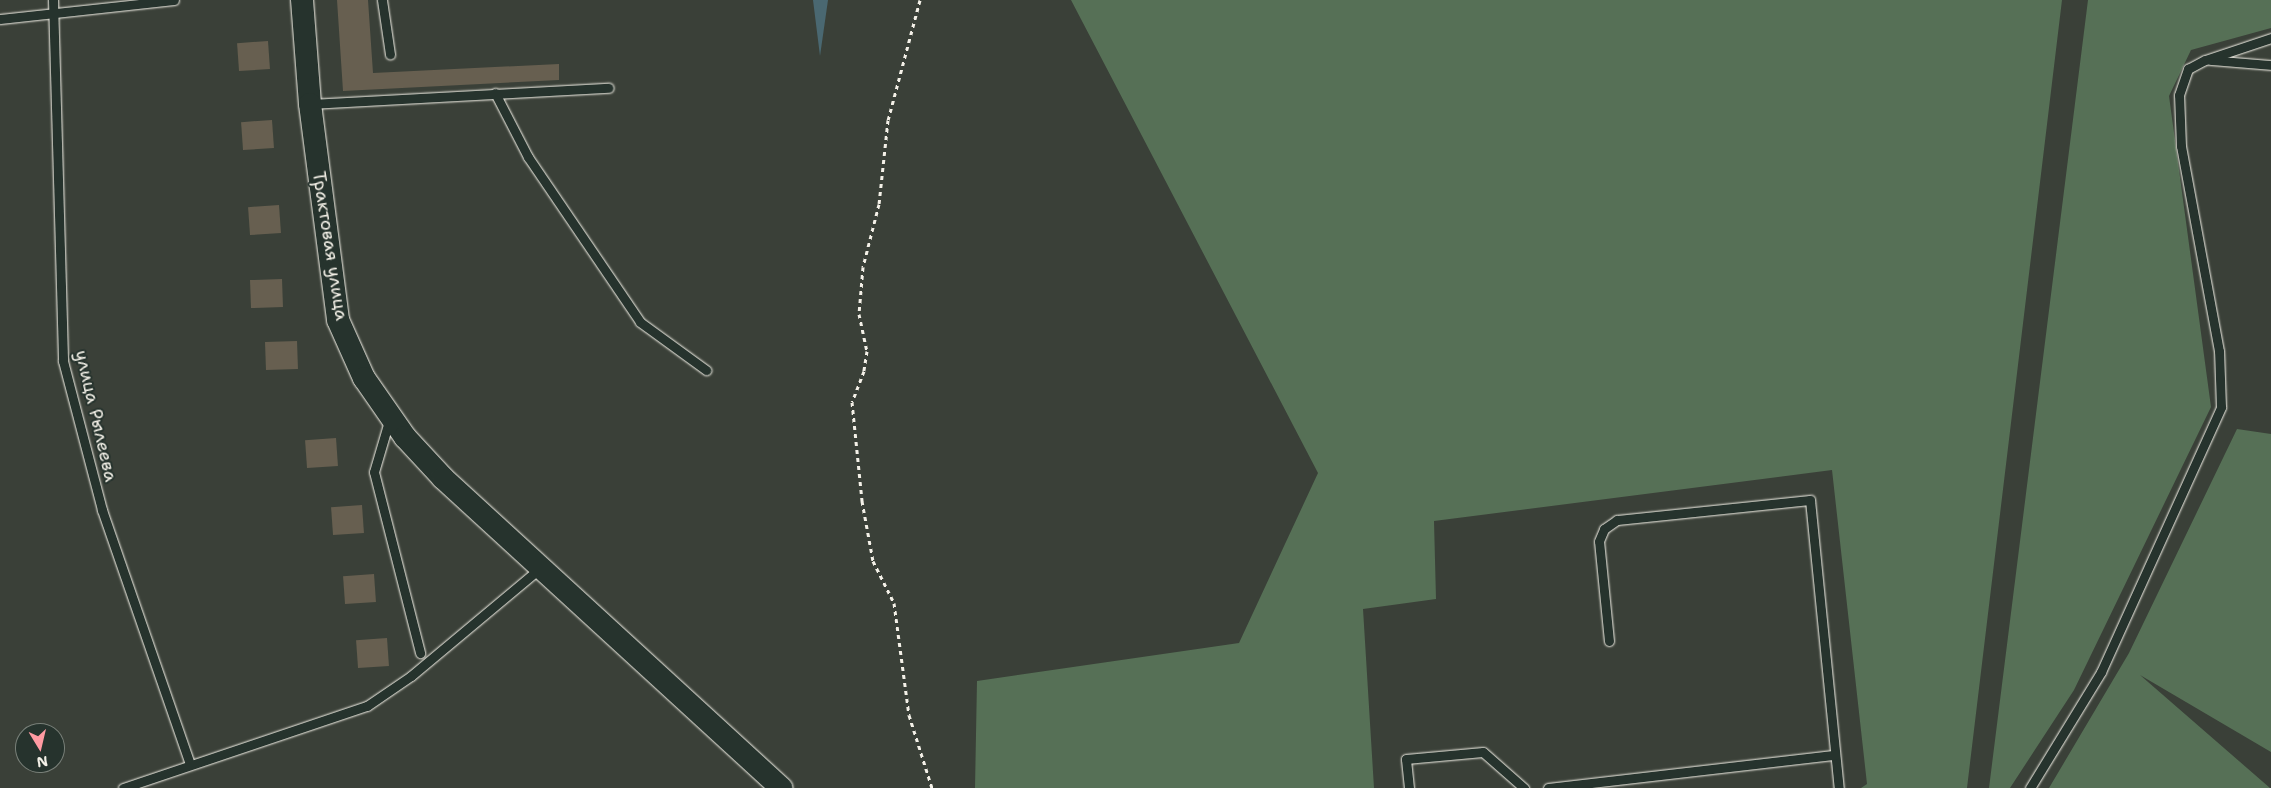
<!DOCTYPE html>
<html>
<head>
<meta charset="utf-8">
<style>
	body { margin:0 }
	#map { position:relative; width:2271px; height:788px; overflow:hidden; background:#3a4038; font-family:"Shantell Sans",sans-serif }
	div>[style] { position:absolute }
	.green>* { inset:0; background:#567056 }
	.water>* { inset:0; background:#4a6871 }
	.building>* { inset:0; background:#675f50; transform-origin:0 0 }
	.path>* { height:3px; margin-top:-1.5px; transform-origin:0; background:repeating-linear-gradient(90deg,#f4f1e8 0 4px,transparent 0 8px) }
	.roads { filter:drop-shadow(0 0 1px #f4f1e8) drop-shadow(0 0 1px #f4f1e8) }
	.service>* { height:9px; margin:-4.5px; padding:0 4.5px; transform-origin:4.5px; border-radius:4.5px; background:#26332d }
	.tertiary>* { height:22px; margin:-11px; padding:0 11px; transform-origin:11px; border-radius:11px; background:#26332d }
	span { translate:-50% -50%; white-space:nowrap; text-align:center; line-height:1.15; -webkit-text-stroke:4px #26332d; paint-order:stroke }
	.street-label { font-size:18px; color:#f4f1e8 }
	.north { position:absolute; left:15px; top:723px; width:50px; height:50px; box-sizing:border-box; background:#26332d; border:1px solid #787f78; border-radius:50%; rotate:171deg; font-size:14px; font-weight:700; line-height:20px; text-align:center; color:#f4f1e8 }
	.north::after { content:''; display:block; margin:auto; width:18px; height:22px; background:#ff9aa2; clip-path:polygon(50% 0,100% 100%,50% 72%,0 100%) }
</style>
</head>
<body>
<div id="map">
	<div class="green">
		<i style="clip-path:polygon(1071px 0,2062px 0,1967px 788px,1861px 788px,1867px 784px,1832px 470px,1434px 521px,1436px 599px,1363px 609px,1374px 788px,975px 788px,977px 681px,1239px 643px,1318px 473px)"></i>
		<i style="clip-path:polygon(2088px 0,2271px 0,2271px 28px,2191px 50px,2169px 96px,2211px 407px,2074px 690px,2010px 788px,1989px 788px)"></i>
		<i style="clip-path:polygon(2237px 429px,2271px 434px,2271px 752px,2140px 675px,2270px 788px,2049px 788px,2129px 653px)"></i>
	</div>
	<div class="water">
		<i style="clip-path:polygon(813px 0,828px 0,820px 56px)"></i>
	</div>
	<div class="building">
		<i style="clip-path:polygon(337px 0,368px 0,373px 73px,559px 64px,559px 80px,343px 91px)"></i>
		<i style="left:268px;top:41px;width:28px;height:31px;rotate:86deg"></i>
		<i style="left:272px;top:120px;width:28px;height:31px;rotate:86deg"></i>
		<i style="left:279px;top:205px;width:28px;height:31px;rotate:86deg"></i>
		<i style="left:282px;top:279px;width:28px;height:32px;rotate:88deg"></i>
		<i style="left:297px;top:341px;width:28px;height:32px;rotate:88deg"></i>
		<i style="left:336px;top:438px;width:28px;height:31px;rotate:86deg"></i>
		<i style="left:362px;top:505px;width:28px;height:31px;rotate:86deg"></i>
		<i style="left:374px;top:574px;width:28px;height:31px;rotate:86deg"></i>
		<i style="left:387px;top:638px;width:28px;height:31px;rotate:86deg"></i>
	</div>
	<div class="path">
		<i style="left:920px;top:0;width:124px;rotate:104.9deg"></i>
		<i style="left:888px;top:120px;width:84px;rotate:96.1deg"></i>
		<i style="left:879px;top:204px;width:65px;rotate:104.3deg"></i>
		<i style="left:863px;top:267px;width:47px;rotate:94.9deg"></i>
		<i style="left:859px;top:314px;width:38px;rotate:78deg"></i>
		<i style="left:867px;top:351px;width:20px;rotate:99deg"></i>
		<i style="left:864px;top:371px;width:33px;rotate:111deg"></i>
		<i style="left:852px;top:402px;width:100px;rotate:84.2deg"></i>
		<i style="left:862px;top:501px;width:61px;rotate:79.6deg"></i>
		<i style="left:873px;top:561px;width:47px;rotate:63.4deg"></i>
		<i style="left:894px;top:603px;width:113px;rotate:82.4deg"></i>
		<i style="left:909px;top:715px;width:77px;rotate:72.5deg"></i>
	</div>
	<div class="roads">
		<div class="service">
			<i style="left:53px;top:0;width:361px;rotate:88.4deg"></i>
			<i style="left:63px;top:361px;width:154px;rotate:75.3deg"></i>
			<i style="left:102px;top:510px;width:269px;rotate:70.9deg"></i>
			<i style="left:382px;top:0;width:55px;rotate:81.6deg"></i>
			<i style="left:0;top:19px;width:175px;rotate:-6.2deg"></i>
			<i style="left:2210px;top:60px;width:61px;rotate:4.7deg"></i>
			<i style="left:495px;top:93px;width:72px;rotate:62.7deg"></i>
			<i style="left:528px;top:157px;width:199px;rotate:55.8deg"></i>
			<i style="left:640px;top:322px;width:82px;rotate:36deg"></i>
			<i style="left:310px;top:104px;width:299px;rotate:-3.1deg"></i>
			<i style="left:389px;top:421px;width:53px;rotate:106.4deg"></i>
			<i style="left:374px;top:472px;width:187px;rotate:75.7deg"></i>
			<i style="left:1609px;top:641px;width:100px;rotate:-95.7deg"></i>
			<i style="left:1599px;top:541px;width:13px;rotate:-67deg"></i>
			<i style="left:1604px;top:529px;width:16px;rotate:-35deg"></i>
			<i style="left:1617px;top:520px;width:194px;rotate:-5.9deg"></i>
			<i style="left:1810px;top:500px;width:289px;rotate:84.3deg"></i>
			<i style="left:123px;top:788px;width:257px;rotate:-18.6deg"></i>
			<i style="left:367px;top:706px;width:53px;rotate:-34.3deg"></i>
			<i style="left:411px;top:676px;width:168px;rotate:-39.9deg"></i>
			<i style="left:1409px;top:788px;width:29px;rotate:-96deg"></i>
			<i style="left:1406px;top:759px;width:77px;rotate:-5.2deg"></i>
			<i style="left:1483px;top:752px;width:55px;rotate:41.3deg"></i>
			<i style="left:1548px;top:788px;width:289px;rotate:-6.6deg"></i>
			<i style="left:2030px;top:788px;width:136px;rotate:-58.5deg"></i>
			<i style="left:2101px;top:672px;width:291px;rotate:-65.6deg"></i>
			<i style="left:2221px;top:407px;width:56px;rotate:-92deg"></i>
			<i style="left:2219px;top:351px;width:208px;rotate:-100.5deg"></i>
			<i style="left:2181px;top:146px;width:51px;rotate:-92.2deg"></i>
			<i style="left:2179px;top:95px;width:28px;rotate:-71deg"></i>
			<i style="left:2188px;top:69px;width:19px;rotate:-28deg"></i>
			<i style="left:2205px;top:60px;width:70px;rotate:-18.4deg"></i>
		</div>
		<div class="tertiary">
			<i style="left:302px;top:0;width:104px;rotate:85.6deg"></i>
			<i style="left:310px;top:104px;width:218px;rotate:82.6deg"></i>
			<i style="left:338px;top:320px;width:64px;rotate:65.9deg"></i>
			<i style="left:364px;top:378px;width:72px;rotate:55.2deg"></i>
			<i style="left:405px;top:437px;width:56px;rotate:47.2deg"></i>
			<i style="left:443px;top:478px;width:459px;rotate:42.5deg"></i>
		</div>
	</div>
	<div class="street-label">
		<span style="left:330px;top:246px;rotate:81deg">Трактовая улица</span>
		<span style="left:96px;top:416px;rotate:77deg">улица Рылеева</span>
	</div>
	<div class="north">N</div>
</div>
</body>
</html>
